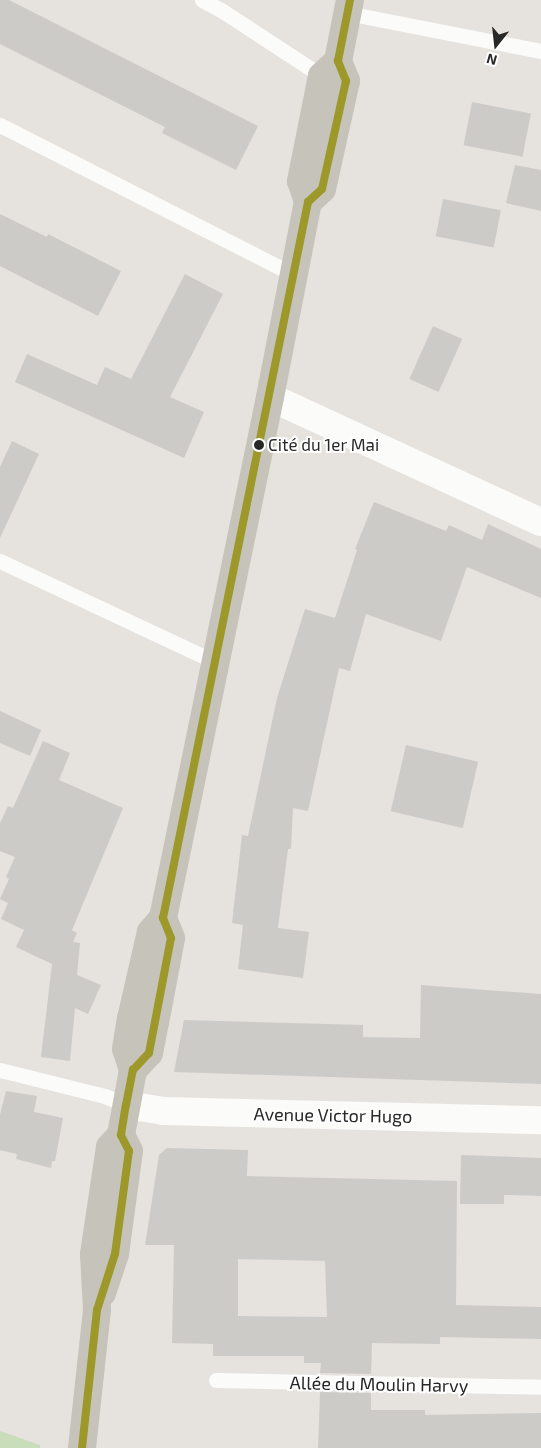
<!DOCTYPE html>
<html>
<head>
<meta charset="utf-8">
<style>
	body { margin:0 }
	#map { position:relative; width:541px; height:1448px; overflow:hidden; background:#e6e2de; font-family:"Exo 2",sans-serif }
	div>[style] { position:absolute }
	.green>* { inset:0; background:#c9ddbb }
	.building>* { inset:0; background:#cdcbc8; transform-origin:0 0 }
	.service>* { height:15px; margin:-7.5px; padding:0 7.5px; transform-origin:7.5px; border-radius:7.5px; background:#fbfbfa }
	.minor>* { height:28px; margin:-14px; padding:0 14px; transform-origin:14px; border-radius:14px; background:#fbfbfa }
	.primary>* { height:28px; margin:-14px; padding:0 14px; transform-origin:14px; border-radius:14px; background:#c6c3ba }
	.bus-1>* { height:8px; margin:-4px; padding:0 4px; transform-origin:4px; border-radius:4px; background:#9c992a }
	.dots>* { width:14px; height:14px; translate:-50% -50%; box-sizing:border-box; border:2px solid #fff; border-radius:50% }
	span { translate:-50% -50%; white-space:nowrap; text-align:center; line-height:1.15; -webkit-text-stroke:4px #fff; paint-order:stroke }
	.bus-label { font-size:17px; color:#282828 }
	.left { translate:0 -50%; text-align:left }
	.street-label { font-size:18px; color:#282828 }
	.north { position:absolute; left:471px; top:20px; width:50px; height:50px; -webkit-text-stroke:4px #fff; paint-order:stroke; rotate:196deg; font-size:14px; font-weight:700; line-height:20px; text-align:center; color:#282828 }
	.north::after { content:''; display:block; margin:auto; width:18px; height:22px; background:#282828; clip-path:polygon(50% 0,100% 100%,50% 72%,0 100%) }
</style>
</head>
<body>
<div id="map">
	<div class="green">
		<i style="clip-path:polygon(0 1431px,40px 1445px,40px 1448px,0 1448px)"></i>
	</div>
	<div class="building">
		<i style="clip-path:polygon(0 0,9px 0,258px 126px,236px 170px,162px 133px,165px 127px,0 44px)"></i>
		<i style="left:472px;top:102px;width:60px;height:44px;rotate:11deg"></i>
		<i style="clip-path:polygon(515px 165px,541px 170px,541px 211px,506px 203px)"></i>
		<i style="left:443px;top:199px;width:59px;height:38px;rotate:11deg"></i>
		<i style="clip-path:polygon(0 214px,47px 237px,48px 234px,121px 271px,98px 316px,0 266px)"></i>
		<i style="clip-path:polygon(185px 274px,223px 294px,170px 397px,204px 412px,184px 458px,15px 382px,27px 354px,97px 385px,105px 367px,131px 379px)"></i>
		<i style="left:433px;top:326px;width:32px;height:58px;rotate:24deg"></i>
		<i style="clip-path:polygon(12px 441px,39px 454px,0 538px,0 467px)"></i>
		<i style="clip-path:polygon(374px 502px,446px 531px,449px 525px,482px 540px,488px 524px,541px 549px,541px 598px,467px 567px,441px 641px,366px 614px,350px 671px,339px 668px,308px 811px,293px 808px,291px 849px,288px 849px,278px 928px,309px 932px,303px 978px,238px 969px,243px 925px,232px 923px,242px 835px,248px 836px,277px 698px,305px 609px,335px 618px,357px 550px,355px 549px)"></i>
		<i style="clip-path:polygon(0 711px,41px 730px,30px 756px,0 743px)"></i>
		<i style="clip-path:polygon(43px 741px,70px 753px,59px 780px,123px 808px,72px 930px,77px 933px,73px 942px,80px 943px,77px 975px,101px 985px,88px 1014px,75px 1008px,70px 1061px,41px 1057px,52px 964px,16px 947px,24px 930px,1px 919px,8px 903px,0 899px,9px 879px,6px 877px,15px 857px,0 851px,0 823px,8px 806px,13px 808px)"></i>
		<i style="left:406px;top:745px;width:74px;height:68px;rotate:13deg"></i>
		<i style="clip-path:polygon(421px 985px,541px 994px,541px 1084px,174px 1072px,184px 1020px,363px 1025px,363px 1037px,420px 1038px)"></i>
		<i style="clip-path:polygon(6px 1091px,37px 1096px,34px 1112px,63px 1118px,55px 1161px,52px 1161px,51px 1168px,16px 1159px,17px 1154px,0 1150px,0 1115px)"></i>
		<i style="clip-path:polygon(evenodd,167px 1148px,248px 1150px,247px 1176px,457px 1181px,456px 1305px,541px 1307px,541px 1339px,440px 1337px,440px 1344px,372px 1343px,371px 1374px,320px 1373px,321px 1363px,304px 1363px,304px 1356px,213px 1356px,213px 1344px,172px 1343px,174px 1245px,145px 1245px,159px 1155px,167px 1148px,238px 1259px,325px 1261px,327px 1317px,238px 1316px,238px 1259px)"></i>
		<i style="clip-path:polygon(461px 1155px,541px 1158px,541px 1196px,504px 1195px,504px 1204px,460px 1204px)"></i>
		<i style="clip-path:polygon(320px 1392px,371px 1393px,371px 1410px,425px 1410px,425px 1415px,541px 1413px,541px 1448px,318px 1448px)"></i>
	</div>
	<div class="service">
		<i style="left:202px;top:0;width:21px;rotate:28deg"></i>
		<i style="left:221px;top:10px;width:121px;rotate:33.2deg"></i>
		<i style="left:347px;top:13px;width:198px;rotate:11.1deg"></i>
		<i style="left:0;top:125px;width:330px;rotate:27deg"></i>
		<i style="left:0;top:561px;width:238px;rotate:25.1deg"></i>
		<i style="left:0;top:1070px;width:108px;rotate:13.9deg"></i>
		<i style="left:105px;top:1096px;width:23px;rotate:23deg"></i>
		<i style="left:216px;top:1380px;width:325px;rotate:1.2deg"></i>
	</div>
	<div class="minor">
		<i style="left:270px;top:397px;width:298px;rotate:24.8deg"></i>
		<i style="left:126px;top:1105px;width:37px;rotate:9deg"></i>
		<i style="left:163px;top:1111px;width:378px;rotate:1.4deg"></i>
	</div>
	<div class="primary">
		<i style="left:308px;top:202px;width:19px;rotate:-43deg"></i>
		<i style="left:322px;top:189px;width:111px;rotate:-77.5deg"></i>
		<i style="left:346px;top:81px;width:22px;rotate:-112deg"></i>
		<i style="left:133px;top:1070px;width:23px;rotate:-47deg"></i>
		<i style="left:149px;top:1053px;width:31px;rotate:-79deg"></i>
		<i style="left:155px;top:1023px;width:86px;rotate:-79.3deg"></i>
		<i style="left:171px;top:938px;width:22px;rotate:-112deg"></i>
		<i style="left:102px;top:1293px;width:41px;rotate:-71.6deg"></i>
		<i style="left:115px;top:1254px;width:104px;rotate:-82.3deg"></i>
		<i style="left:129px;top:1151px;width:18px;rotate:-117deg"></i>
		<i style="left:82px;top:1448px;width:139px;rotate:-83.8deg"></i>
		<i style="left:97px;top:1310px;width:56px;rotate:-93.1deg"></i>
		<i style="left:94px;top:1254px;width:108px;rotate:-81.5deg"></i>
		<i style="left:110px;top:1147px;width:16px;rotate:-47deg"></i>
		<i style="left:121px;top:1135px;width:66px;rotate:-79.5deg"></i>
		<i style="left:133px;top:1070px;width:22px;rotate:-108deg"></i>
		<i style="left:126px;top:1049px;width:30px;rotate:-81deg"></i>
		<i style="left:131px;top:1019px;width:89px;rotate:-77.1deg"></i>
		<i style="left:151px;top:932px;width:18px;rotate:-49deg"></i>
		<i style="left:163px;top:918px;width:532px;rotate:-78.39deg"></i>
		<i style="left:270px;top:397px;width:199px;rotate:-79deg"></i>
		<i style="left:308px;top:202px;width:22px;rotate:-108deg"></i>
		<i style="left:301px;top:181px;width:107px;rotate:-78.7deg"></i>
		<i style="left:322px;top:76px;width:22px;rotate:-43deg"></i>
		<i style="left:338px;top:61px;width:62px;rotate:-78.9deg"></i>
	</div>
	<div class="bus-1">
		<i style="left:82px;top:1448px;width:139px;rotate:-83.8deg"></i>
		<i style="left:97px;top:1310px;width:59px;rotate:-72.2deg"></i>
		<i style="left:115px;top:1254px;width:104px;rotate:-82.3deg"></i>
		<i style="left:129px;top:1151px;width:18px;rotate:-117deg"></i>
		<i style="left:121px;top:1135px;width:30px;rotate:-81deg"></i>
		<i style="left:126px;top:1105px;width:36px;rotate:-79deg"></i>
		<i style="left:133px;top:1070px;width:23px;rotate:-47deg"></i>
		<i style="left:149px;top:1053px;width:117px;rotate:-79.2deg"></i>
		<i style="left:171px;top:938px;width:22px;rotate:-112deg"></i>
		<i style="left:163px;top:918px;width:731px;rotate:-78.55deg"></i>
		<i style="left:308px;top:202px;width:19px;rotate:-43deg"></i>
		<i style="left:322px;top:189px;width:111px;rotate:-77.5deg"></i>
		<i style="left:346px;top:81px;width:22px;rotate:-112deg"></i>
		<i style="left:338px;top:61px;width:62px;rotate:-78.9deg"></i>
	</div>
	<div class="dots">
		<i style="left:259px;top:445px;background:#282828"></i>
	</div>
	<div class="bus-label">
		<span class="left" style="left:268px;top:445px">Cité du 1er Mai</span>
	</div>
	<div class="street-label">
		<span style="left:333px;top:1115px;rotate:1deg">Avenue Victor Hugo</span>
		<span style="left:379px;top:1384px;rotate:1deg">Allée du Moulin Harvy</span>
	</div>
	<div class="north">N</div>
</div>
</body>
</html>
